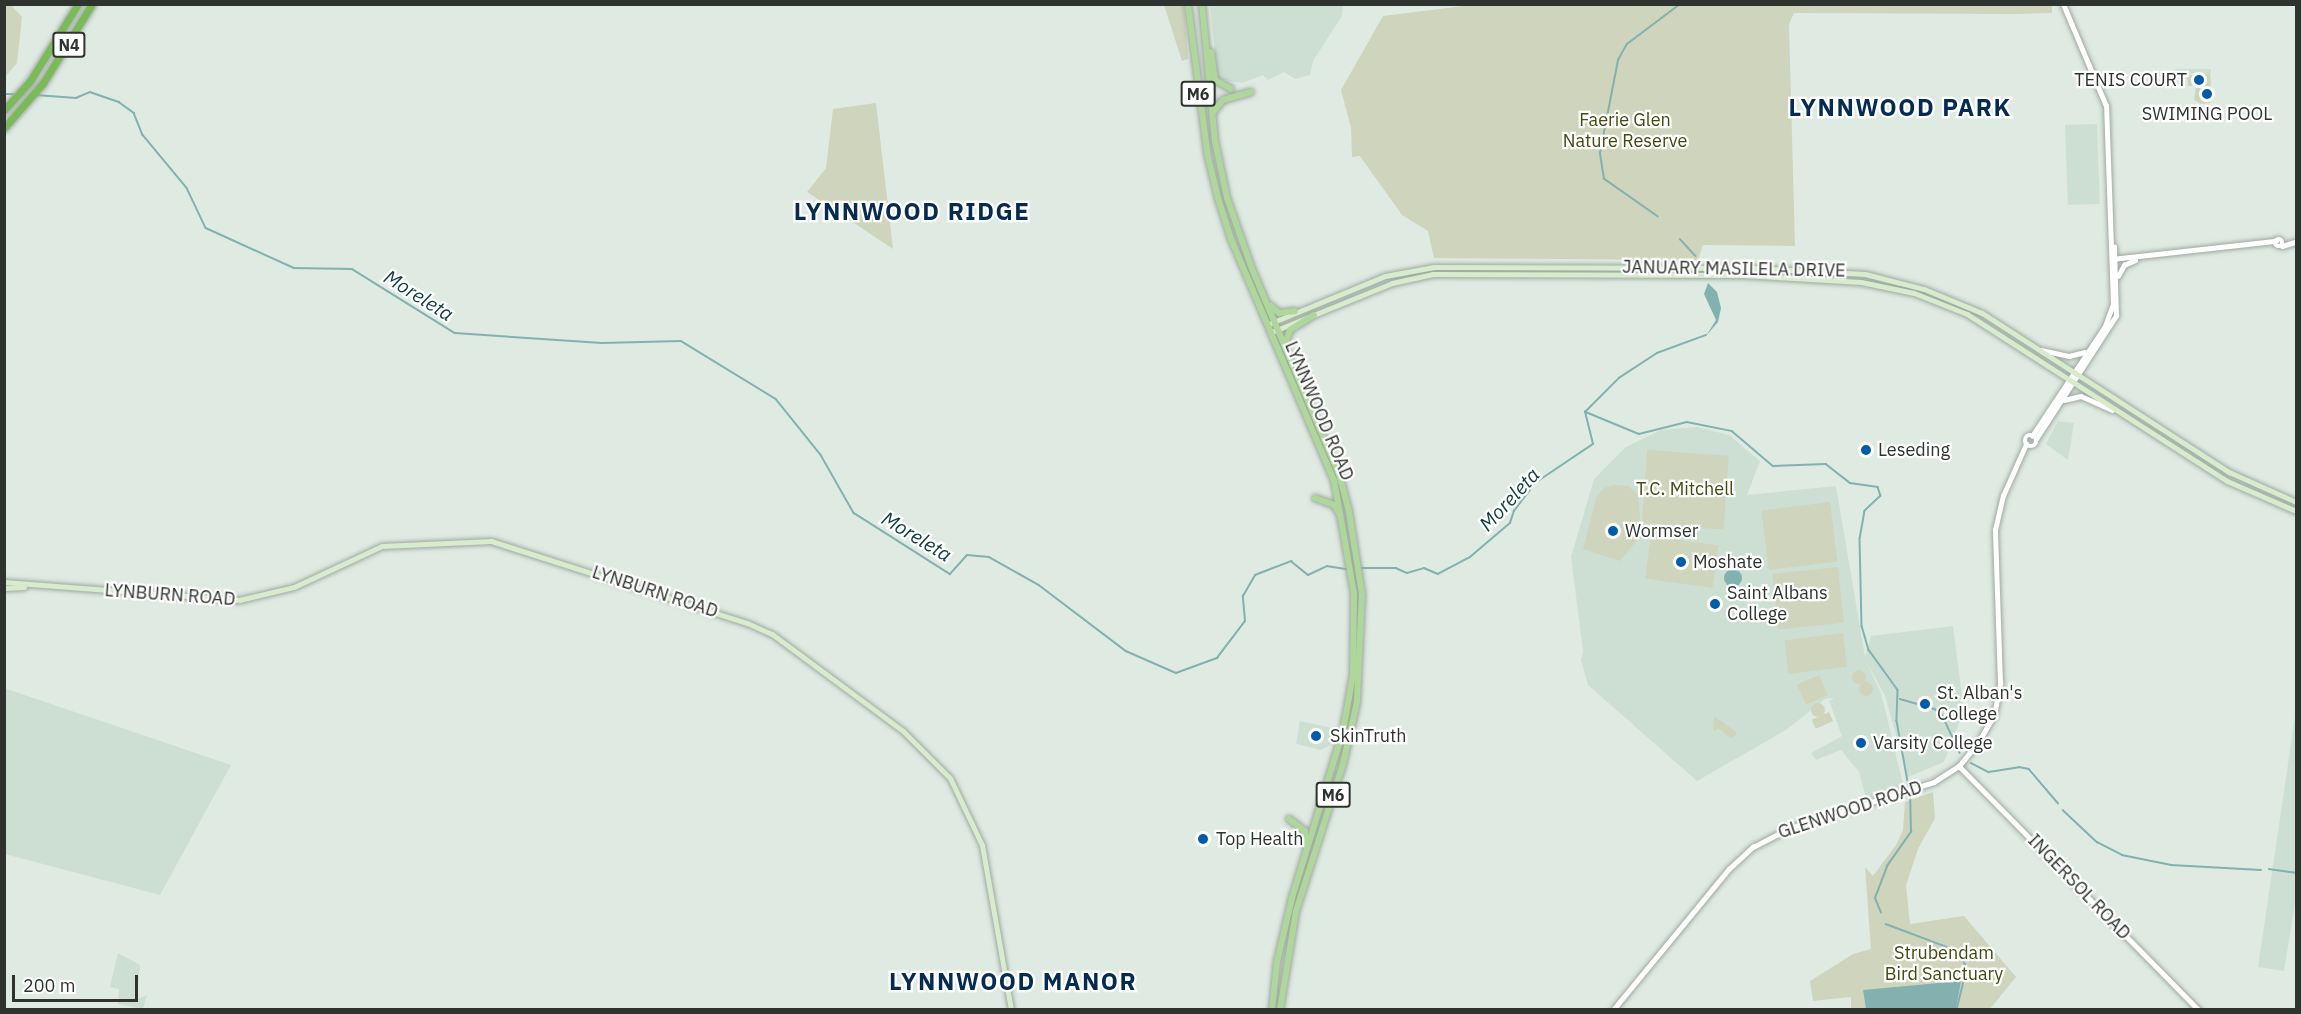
<!DOCTYPE html>
<html>
<head>
<meta charset="utf-8">
<style>
	body { margin:0 }
	#map { position:relative; width:2301px; height:1014px; overflow:hidden; background:#dfebe2; font-family:"IBM Plex Sans",sans-serif }
	div>[style] { position:absolute }
	.built>* { inset:0; background:#cddfd3; transform-origin:0 0 }
	.green>* { inset:0; background:#cfd4bc; transform-origin:0 0 }
	.round { border-radius:50% }
	.water>* { inset:0; background:#82b1b0 }
	.stream>* { height:1.5px; margin:-0.75px; padding:0 0.75px; transform-origin:0.75px; border-radius:0.75px; background:#82b1b0 }
	.roads { filter:drop-shadow(0 0 2px #9ea9a2) drop-shadow(0 0 2px #9ea9a2) }
	.tertiary>* { height:4.5px; margin:-2.25px; padding:0 2.25px; transform-origin:2.25px; border-radius:2.25px; background:#fff }
	.tertiary>.ring { margin:-2.25px; padding:0; box-sizing:content-box; background:none; border:4.5px solid #fff; border-radius:50% }
	.secondary>* { height:5px; margin:-2.5px; padding:0 2.5px; transform-origin:2.5px; border-radius:2.5px; background:#d7ebcd }
	.primary>* { height:6px; margin:-3px; padding:0 3px; transform-origin:3px; border-radius:3px; background:#afd69b }
	.motorway>* { height:7px; margin:-3.5px; padding:0 3.5px; transform-origin:3.5px; border-radius:3.5px; background:#7abb58 }
	.dots>* { width:16px; height:16px; translate:-50% -50%; box-sizing:border-box; border:3px solid #fff; border-radius:50% }
	span { translate:-50% -50%; white-space:nowrap; text-align:center; line-height:1.15; -webkit-text-stroke:4.5px #fff; paint-order:stroke }
	.shield-label span { padding:2px 4px; background:#fff; border:2px solid; border-radius:4px; -webkit-text-stroke-width:0 }
	.shield-label { font-size:16px; color:#2e332f; font-weight:700 }
	.poi-label { font-size:18px; color:#2e332f }
	.right { translate:-100% -50%; text-align:right }
	.left { translate:0 -50%; text-align:left }
	.park-label { font-size:18px; color:#424a0f }
	.street-label { font-size:18px; color:#2e332f }
	.water-label { font-size:20px; color:#103d3c; font-style:italic }
	.district-label { font-size:24px; color:#052b51; font-weight:700; letter-spacing:1.5px }
	.frame { position:absolute; inset:0; border:6px solid #2e332f; pointer-events:none }
	.scale { position:absolute; left:12px; top:975px; width:126px; height:27px; box-sizing:border-box; border:3px solid #2e332f; border-top:0; padding-left:8px; font-size:18px; line-height:21px; white-space:nowrap; color:#2e332f; -webkit-text-stroke:4px #fff; paint-order:stroke }
</style>
</head>
<body>
<div id="map">
	<div class="built">
		<i style="clip-path:polygon(1210px 5px,1343px 5px,1342px 16px,1313px 61px,1310px 75px,1295px 79px,1284px 72px,1268px 80px,1263px 75px,1242px 83px,1218px 79px)"></i>
		<i style="left:2211px;top:69px;width:4px;height:36px;rotate:90deg"></i>
		<i style="left:2097px;top:124px;width:80px;height:32px;rotate:88deg"></i>
		<i style="clip-path:polygon(2058px 421px,2074px 423px,2068px 460px,2046px 444px)"></i>
		<i style="clip-path:polygon(1697px 427px,1729px 435px,1760px 461px,1747px 495px,1836px 486px,1865px 657px,1871px 636px,1953px 626px,1964px 711px,1944px 762px,1908px 777px,1885px 696px,1866px 661px,1881px 693px,1904px 788px,1866px 798px,1859px 772px,1841px 750px,1816px 760px,1811px 753px,1842px 736px,1829px 701px,1834px 698px,1825px 699px,1786px 730px,1697px 781px,1588px 685px,1581px 660px,1583px 651px,1571px 557px,1594px 479px,1626px 447px,1661px 430px)"></i>
		<i style="clip-path:polygon(4px 688px,231px 765px,160px 895px,5px 854px)"></i>
		<i style="clip-path:polygon(2296px 710px,2296px 897px,2284px 971px,2258px 967px)"></i>
		<i style="clip-path:polygon(1300px 721px,1337px 729px,1334px 743px,1321px 750px,1296px 744px)"></i>
		<i style="clip-path:polygon(118px 953px,140px 965px,137px 995px,138px 999px,147px 995px,143px 1009px,118px 1004px,119px 989px,110px 987px)"></i>
	</div>
	<div class="green">
		<i style="clip-path:polygon(5px 4px,11px 5px,22px 17px,17px 63px,5px 77px)"></i>
		<i style="clip-path:polygon(2052px 4px,2052px 13px,2018px 14px,1794px 13px,1789px 24px,1795px 246px,1703px 245px,1698px 260px,1434px 258px,1428px 231px,1402px 215px,1360px 156px,1352px 157px,1351px 128px,1341px 90px,1383px 16px,1472px 5px)"></i>
		<i style="clip-path:polygon(1164px 5px,1184px 5px,1188px 59px,1182px 61px)"></i>
		<i style="clip-path:polygon(2210px 73px,2212px 98px,2210px 103px,2201px 104px,2194px 100px,2196px 86px,2188px 86px,2187px 75px)"></i>
		<i style="clip-path:polygon(876px 103px,881px 146px,893px 249px,807px 192px,826px 168px,833px 109px)"></i>
		<i style="left:1647px;top:450px;width:82px;height:74px;rotate:4deg"></i>
		<i style="clip-path:polygon(1613px 485px,1628px 486px,1638px 494px,1640px 517px,1637px 540px,1620px 561px,1583px 549px,1596px 498px,1604px 488px)"></i>
		<i style="left:1830px;top:502px;width:60px;height:69px;rotate:83deg"></i>
		<i style="left:1651px;top:536px;width:68px;height:43px;rotate:8deg"></i>
		<i style="left:1838px;top:567px;width:56px;height:66px;rotate:84deg"></i>
		<i style="left:1843px;top:633px;width:34px;height:59px;rotate:83deg"></i>
		<i class="round" style="left:1852px;top:670px;width:14px;height:14px"></i>
		<i style="left:1819px;top:675px;width:22px;height:24px;rotate:66deg"></i>
		<i class="round" style="left:1859px;top:682px;width:14px;height:14px"></i>
		<i class="round" style="left:1811px;top:703px;width:14px;height:14px"></i>
		<i style="left:1829px;top:712px;width:10px;height:19px;rotate:66deg"></i>
		<i style="clip-path:polygon(1714px 716px,1735px 731px,1737px 734px,1731px 738px,1719px 729px,1713px 731px)"></i>
		<i style="clip-path:polygon(1933px 792px,1935px 818px,1918px 849px,1906px 885px,1910px 924px,1964px 916px,2016px 977px,1989px 1010px,1851px 1009px,1851px 997px,1813px 1001px,1810px 981px,1853px 954px,1871px 949px,1865px 867px,1873px 876px,1896px 845px,1903px 830px,1905px 802px)"></i>
	</div>
	<div class="water">
		<i style="clip-path:polygon(1708px 283px,1717px 292px,1721px 308px,1718px 322px,1706px 336px,1716px 320px,1704px 294px)"></i>
		<i class="round" style="left:1724px;top:569px;width:18px;height:18px"></i>
		<i style="clip-path:polygon(1961px 981px,1956px 1009px,1866px 1009px,1863px 990px)"></i>
	</div>
	<div class="stream">
		<i style="left:4px;top:94px;width:9px"></i>
		<i style="left:36px;top:95px;width:40px;rotate:4.3deg"></i>
		<i style="left:76px;top:98px;width:15px;rotate:-23deg"></i>
		<i style="left:90px;top:92px;width:31px;rotate:19deg"></i>
		<i style="left:119px;top:102px;width:19px;rotate:36deg"></i>
		<i style="left:134px;top:113px;width:24px;rotate:68deg"></i>
		<i style="left:143px;top:135px;width:69px;rotate:50.3deg"></i>
		<i style="left:187px;top:188px;width:44px;rotate:64.6deg"></i>
		<i style="left:206px;top:228px;width:97px;rotate:24.4deg"></i>
		<i style="left:294px;top:268px;width:58px;rotate:1deg"></i>
		<i style="left:352px;top:269px;width:121px;rotate:31.9deg"></i>
		<i style="left:455px;top:333px;width:147px;rotate:3.9deg"></i>
		<i style="left:602px;top:343px;width:79px;rotate:-1.5deg"></i>
		<i style="left:681px;top:341px;width:111px;rotate:31.4deg"></i>
		<i style="left:776px;top:399px;width:72px;rotate:51.2deg"></i>
		<i style="left:821px;top:455px;width:67px;rotate:60.4deg"></i>
		<i style="left:854px;top:513px;width:114px;rotate:32.4deg"></i>
		<i style="left:950px;top:574px;width:25px;rotate:-48deg"></i>
		<i style="left:967px;top:555px;width:22px;rotate:5deg"></i>
		<i style="left:989px;top:557px;width:57px;rotate:29.2deg"></i>
		<i style="left:1039px;top:585px;width:109px;rotate:37.2deg"></i>
		<i style="left:1126px;top:651px;width:55px;rotate:23.7deg"></i>
		<i style="left:1176px;top:673px;width:44px;rotate:-20.1deg"></i>
		<i style="left:1217px;top:658px;width:46px;rotate:-52.9deg"></i>
		<i style="left:1245px;top:621px;width:25px;rotate:-95deg"></i>
		<i style="left:1243px;top:596px;width:24px;rotate:-60deg"></i>
		<i style="left:1255px;top:575px;width:39px;rotate:-21deg"></i>
		<i style="left:1291px;top:561px;width:22px;rotate:39deg"></i>
		<i style="left:1308px;top:575px;width:21px;rotate:-25deg"></i>
		<i style="left:1327px;top:566px;width:20px;rotate:9deg"></i>
		<i style="left:1658px;top:217px;width:66px;rotate:-144.9deg"></i>
		<i style="left:1604px;top:179px;width:26px;rotate:-99deg"></i>
		<i style="left:1600px;top:153px;width:95px;rotate:-79deg"></i>
		<i style="left:1618px;top:60px;width:18px;rotate:-61deg"></i>
		<i style="left:1627px;top:44px;width:66px;rotate:-37deg"></i>
		<i style="left:1680px;top:239px;width:23px;rotate:47deg"></i>
		<i style="left:1586px;top:412px;width:57px;rotate:22.5deg"></i>
		<i style="left:1639px;top:434px;width:49px;rotate:-14deg"></i>
		<i style="left:1687px;top:422px;width:46px;rotate:11.3deg"></i>
		<i style="left:1732px;top:431px;width:54px;rotate:40.5deg"></i>
		<i style="left:1773px;top:466px;width:53px;rotate:-2.2deg"></i>
		<i style="left:1826px;top:464px;width:31px;rotate:38deg"></i>
		<i style="left:1850px;top:483px;width:28px;rotate:8deg"></i>
		<i style="left:1878px;top:487px;width:9px;rotate:72deg"></i>
		<i style="left:1881px;top:496px;width:22px;rotate:137deg"></i>
		<i style="left:1865px;top:511px;width:27px;rotate:100deg"></i>
		<i style="left:1860px;top:538px;width:88px;rotate:88.7deg"></i>
		<i style="left:1862px;top:626px;width:25px;rotate:74deg"></i>
		<i style="left:1869px;top:650px;width:49px;rotate:54.1deg"></i>
		<i style="left:1898px;top:690px;width:31px;rotate:92deg"></i>
		<i style="left:1897px;top:721px;width:67px;rotate:79.7deg"></i>
		<i style="left:1361px;top:568px;width:35px"></i>
		<i style="left:1396px;top:568px;width:12px;rotate:24deg"></i>
		<i style="left:1407px;top:573px;width:18px;rotate:-16deg"></i>
		<i style="left:1424px;top:568px;width:15px;rotate:23deg"></i>
		<i style="left:1438px;top:574px;width:36px;rotate:-28deg"></i>
		<i style="left:1470px;top:557px;width:52px;rotate:-40.4deg"></i>
		<i style="left:1510px;top:523px;width:13px;rotate:-72deg"></i>
		<i style="left:1514px;top:511px;width:35px;rotate:-53deg"></i>
		<i style="left:1535px;top:483px;width:70px;rotate:-33.9deg"></i>
		<i style="left:1593px;top:444px;width:33px;rotate:-104deg"></i>
		<i style="left:1585px;top:412px;width:48px;rotate:-45deg"></i>
		<i style="left:1619px;top:378px;width:45px;rotate:-33.3deg"></i>
		<i style="left:1657px;top:353px;width:52px;rotate:-20.2deg"></i>
		<i style="left:1900px;top:699px;width:26px;rotate:16deg"></i>
		<i style="left:1932px;top:708px;width:10px;rotate:24deg"></i>
		<i style="left:1941px;top:712px;width:45px;rotate:65.1deg"></i>
		<i style="left:1971px;top:763px;width:20px;rotate:27deg"></i>
		<i style="left:1989px;top:772px;width:30px;rotate:-9deg"></i>
		<i style="left:2019px;top:767px;width:10px;rotate:11deg"></i>
		<i style="left:2029px;top:769px;width:45px;rotate:49.5deg"></i>
		<i style="left:2063px;top:810px;width:47px;rotate:43.3deg"></i>
		<i style="left:2097px;top:842px;width:28px;rotate:27deg"></i>
		<i style="left:2122px;top:855px;width:50px;rotate:11.5deg"></i>
		<i style="left:2171px;top:865px;width:90px;rotate:3.2deg"></i>
		<i style="left:2269px;top:869px;width:27px;rotate:8deg"></i>
		<i style="left:1881px;top:913px;width:16px;rotate:-112deg"></i>
		<i style="left:1875px;top:898px;width:34px;rotate:-69deg"></i>
		<i style="left:1887px;top:866px;width:42px;rotate:-54.8deg"></i>
		<i style="left:1911px;top:832px;width:40px;rotate:-91.4deg"></i>
		<i style="left:1886px;top:924px;width:68px;rotate:20.6deg"></i>
		<i style="left:1950px;top:948px;width:17px;rotate:40deg"></i>
		<i style="left:1963px;top:959px;width:11px;rotate:68deg"></i>
		<i style="left:1967px;top:969px;width:42px;rotate:103.7deg"></i>
	</div>
	<div class="roads">
		<div class="tertiary">
			<i class="ring" style="left:2275px;top:239px;width:3.5px;height:3.5px"></i>
			<i style="left:2282px;top:246px;width:14px;rotate:-17deg"></i>
			<i style="left:2112px;top:259px;width:165px;rotate:-6.3deg"></i>
			<i style="left:2118px;top:276px;width:13px;rotate:-61deg"></i>
			<i style="left:2124px;top:265px;width:12px;rotate:-24deg"></i>
			<i style="left:2041px;top:350px;width:29px;rotate:12deg"></i>
			<i style="left:2069px;top:356px;width:16px;rotate:-14deg"></i>
			<i style="left:2064px;top:400px;width:17px;rotate:-13deg"></i>
			<i style="left:2081px;top:396px;width:34px;rotate:24deg"></i>
			<i class="ring" style="left:2025.5px;top:435.5px;width:6.5px;height:6.5px"></i>
			<i style="left:2032px;top:436px;width:132px;rotate:-56.4deg"></i>
			<i style="left:2105px;top:326px;width:23px;rotate:-70deg"></i>
			<i style="left:2113px;top:304px;width:198px;rotate:-92deg"></i>
			<i style="left:2106px;top:106px;width:111px;rotate:-112.9deg"></i>
			<i style="left:2036px;top:439px;width:147px;rotate:-57deg"></i>
			<i style="left:2116px;top:316px;width:69px;rotate:-91.7deg"></i>
			<i style="left:1959px;top:766px;width:342px;rotate:45.5deg"></i>
			<i style="left:1613px;top:1010px;width:183px;rotate:-50.6deg"></i>
			<i style="left:1729px;top:869px;width:33px;rotate:-43deg"></i>
			<i style="left:1753px;top:847px;width:42px;rotate:-27.2deg"></i>
			<i style="left:1790px;top:828px;width:151px;rotate:-17.7deg"></i>
			<i style="left:1934px;top:782px;width:30px;rotate:-33deg"></i>
			<i style="left:1959px;top:766px;width:32px;rotate:-51deg"></i>
			<i style="left:1979px;top:741px;width:30px;rotate:-60deg"></i>
			<i style="left:1994px;top:715px;width:33px;rotate:-79deg"></i>
			<i style="left:2000px;top:683px;width:153px;rotate:-91.9deg"></i>
			<i style="left:1995px;top:530px;width:35px;rotate:-77deg"></i>
			<i style="left:2003px;top:496px;width:57px;rotate:-66.1deg"></i>
		</div>
		<div class="secondary">
			<i style="left:1271px;top:323px;width:123px;rotate:-22.4deg"></i>
			<i style="left:1385px;top:276px;width:50px;rotate:-10.4deg"></i>
			<i style="left:1434px;top:267px;width:319px;rotate:0.2deg"></i>
			<i style="left:1753px;top:268px;width:112px;rotate:3.1deg"></i>
			<i style="left:1865px;top:274px;width:61px;rotate:14.3deg"></i>
			<i style="left:1924px;top:289px;width:63px;rotate:22.5deg"></i>
			<i style="left:1982px;top:313px;width:294px;rotate:32.8deg"></i>
			<i style="left:2229px;top:472px;width:73px;rotate:24.1deg"></i>
			<i style="left:1274px;top:331px;width:127px;rotate:-22.1deg"></i>
			<i style="left:1392px;top:283px;width:42px;rotate:-12.4deg"></i>
			<i style="left:1433px;top:274px;width:309px;rotate:0.2deg"></i>
			<i style="left:1742px;top:275px;width:119px;rotate:3.4deg"></i>
			<i style="left:1861px;top:282px;width:54px;rotate:11.7deg"></i>
			<i style="left:1914px;top:293px;width:57px;rotate:21.6deg"></i>
			<i style="left:1967px;top:314px;width:309px;rotate:32.7deg"></i>
			<i style="left:2227px;top:481px;width:75px;rotate:23.5deg"></i>
			<i style="left:4px;top:582px;width:236px;rotate:4.4deg"></i>
			<i style="left:239px;top:600px;width:57px;rotate:-13.3deg"></i>
			<i style="left:294px;top:587px;width:97px;rotate:-25deg"></i>
			<i style="left:382px;top:546px;width:109px;rotate:-2.6deg"></i>
			<i style="left:491px;top:541px;width:269px;rotate:17.8deg"></i>
			<i style="left:747px;top:623px;width:27px;rotate:24deg"></i>
			<i style="left:772px;top:634px;width:163px;rotate:36.5deg"></i>
			<i style="left:903px;top:731px;width:66px;rotate:45deg"></i>
			<i style="left:950px;top:778px;width:74px;rotate:64.5deg"></i>
			<i style="left:982px;top:845px;width:168px;rotate:80deg"></i>
			<i style="left:4px;top:588px;width:20px;rotate:-3deg"></i>
		</div>
		<div class="primary">
			<i style="left:1188px;top:4px;width:154px;rotate:82.6deg"></i>
			<i style="left:1208px;top:157px;width:42px;rotate:76.3deg"></i>
			<i style="left:1218px;top:198px;width:43px;rotate:72.4deg"></i>
			<i style="left:1231px;top:239px;width:262px;rotate:66.9deg"></i>
			<i style="left:1334px;top:480px;width:115px;rotate:80deg"></i>
			<i style="left:1354px;top:593px;width:82px;rotate:90.7deg"></i>
			<i style="left:1353px;top:675px;width:57px;rotate:100.1deg"></i>
			<i style="left:1343px;top:731px;width:175px;rotate:107deg"></i>
			<i style="left:1292px;top:898px;width:66px;rotate:103.2deg"></i>
			<i style="left:1277px;top:962px;width:48px;rotate:95.9deg"></i>
			<i style="left:1202px;top:4px;width:138px;rotate:84.6deg"></i>
			<i style="left:1215px;top:141px;width:58px;rotate:78.1deg"></i>
			<i style="left:1227px;top:198px;width:75px;rotate:70.6deg"></i>
			<i style="left:1252px;top:269px;width:223px;rotate:67deg"></i>
			<i style="left:1339px;top:474px;width:39px;rotate:75deg"></i>
			<i style="left:1349px;top:512px;width:83px;rotate:81deg"></i>
			<i style="left:1362px;top:594px;width:108px;rotate:92.7deg"></i>
			<i style="left:1357px;top:702px;width:64px;rotate:102.7deg"></i>
			<i style="left:1343px;top:764px;width:154px;rotate:107.7deg"></i>
			<i style="left:1296px;top:911px;width:100px;rotate:99.2deg"></i>
			<i style="left:1211px;top:52px;width:28px;rotate:82deg"></i>
			<i style="left:1215px;top:80px;width:18px;rotate:29deg"></i>
			<i style="left:1214px;top:111px;width:14px;rotate:-51deg"></i>
			<i style="left:1223px;top:100px;width:29px;rotate:-16deg"></i>
			<i style="left:1271px;top:306px;width:11px;rotate:41deg"></i>
			<i style="left:1279px;top:313px;width:16px;rotate:-7deg"></i>
			<i style="left:1285px;top:344px;width:15px;rotate:-70deg"></i>
			<i style="left:1290px;top:330px;width:28px;rotate:-32deg"></i>
			<i style="left:1315px;top:498px;width:20px;rotate:20deg"></i>
			<i style="left:1334px;top:505px;width:12px;rotate:59deg"></i>
			<i style="left:1289px;top:819px;width:20px;rotate:37deg"></i>
			<i style="left:1305px;top:831px;width:14px;rotate:86deg"></i>
		</div>
		<div class="motorway">
			<i style="left:4px;top:110px;width:39px;rotate:-48deg"></i>
			<i style="left:30px;top:81px;width:91px;rotate:-58.1deg"></i>
			<i style="left:4px;top:128px;width:60px;rotate:-49.1deg"></i>
			<i style="left:43px;top:83px;width:93px;rotate:-58.2deg"></i>
		</div>
	</div>
	<div class="dots">
		<i style="left:2199px;top:80px;background:#005ba9"></i>
		<i style="left:2207px;top:94px;background:#005ba9"></i>
		<i style="left:1866px;top:450px;background:#005ba9"></i>
		<i style="left:1613px;top:531px;background:#005ba9"></i>
		<i style="left:1681px;top:562px;background:#005ba9"></i>
		<i style="left:1715px;top:604px;background:#005ba9"></i>
		<i style="left:1925px;top:704px;background:#005ba9"></i>
		<i style="left:1316px;top:736px;background:#005ba9"></i>
		<i style="left:1861px;top:743px;background:#005ba9"></i>
		<i style="left:1203px;top:839px;background:#005ba9"></i>
	</div>
	<div class="shield-label">
		<span style="left:69px;top:45px">N4</span>
		<span style="left:1198px;top:94px">M6</span>
		<span style="left:1333px;top:795px">M6</span>
	</div>
	<div class="poi-label">
		<span class="right" style="left:2187px;top:80px">TENIS COURT</span>
		<span style="left:2207px;top:114px">SWIMING POOL</span>
		<span class="left" style="left:1878px;top:450px">Leseding</span>
		<span class="left" style="left:1625px;top:531px">Wormser</span>
		<span class="left" style="left:1693px;top:562px">Moshate</span>
		<span class="left" style="left:1727px;top:604px">Saint Albans<br>College</span>
		<span class="left" style="left:1937px;top:704px">St. Alban's<br>College</span>
		<span class="left" style="left:1330px;top:736px">SkinTruth</span>
		<span class="left" style="left:1873px;top:743px">Varsity College</span>
		<span class="left" style="left:1216px;top:839px">Top Health</span>
	</div>
	<div class="park-label">
		<span style="left:1625px;top:131px">Faerie Glen<br>Nature Reserve</span>
		<span style="left:1685px;top:489px">T.C. Mitchell</span>
		<span style="left:1944px;top:964px">Strubendam<br>Bird Sanctuary</span>
	</div>
	<div class="street-label">
		<span style="left:1734px;top:269px;rotate:1deg">JANUARY MASILELA DRIVE</span>
		<span style="left:1319px;top:411px;rotate:67deg">LYNNWOOD ROAD</span>
		<span style="left:655px;top:592px;rotate:18deg">LYNBURN ROAD</span>
		<span style="left:170px;top:595px;rotate:4deg">LYNBURN ROAD</span>
		<span style="left:1850px;top:810px;rotate:-18deg">GLENWOOD ROAD</span>
		<span style="left:2079px;top:887px;rotate:46deg">INGERSOL ROAD</span>
	</div>
	<div class="water-label">
		<span style="left:419px;top:295px;rotate:32deg">Moreleta</span>
		<span style="left:1509px;top:499px;rotate:-47deg">Moreleta</span>
		<span style="left:917px;top:536px;rotate:31deg">Moreleta</span>
	</div>
	<div class="district-label">
		<span style="left:1900px;top:108px">LYNNWOOD PARK</span>
		<span style="left:912px;top:212px">LYNNWOOD RIDGE</span>
		<span style="left:1013px;top:982px">LYNNWOOD MANOR</span>
	</div>
	<div class="frame"></div>
	<div class="scale">200 m</div>
</div>
</body>
</html>
